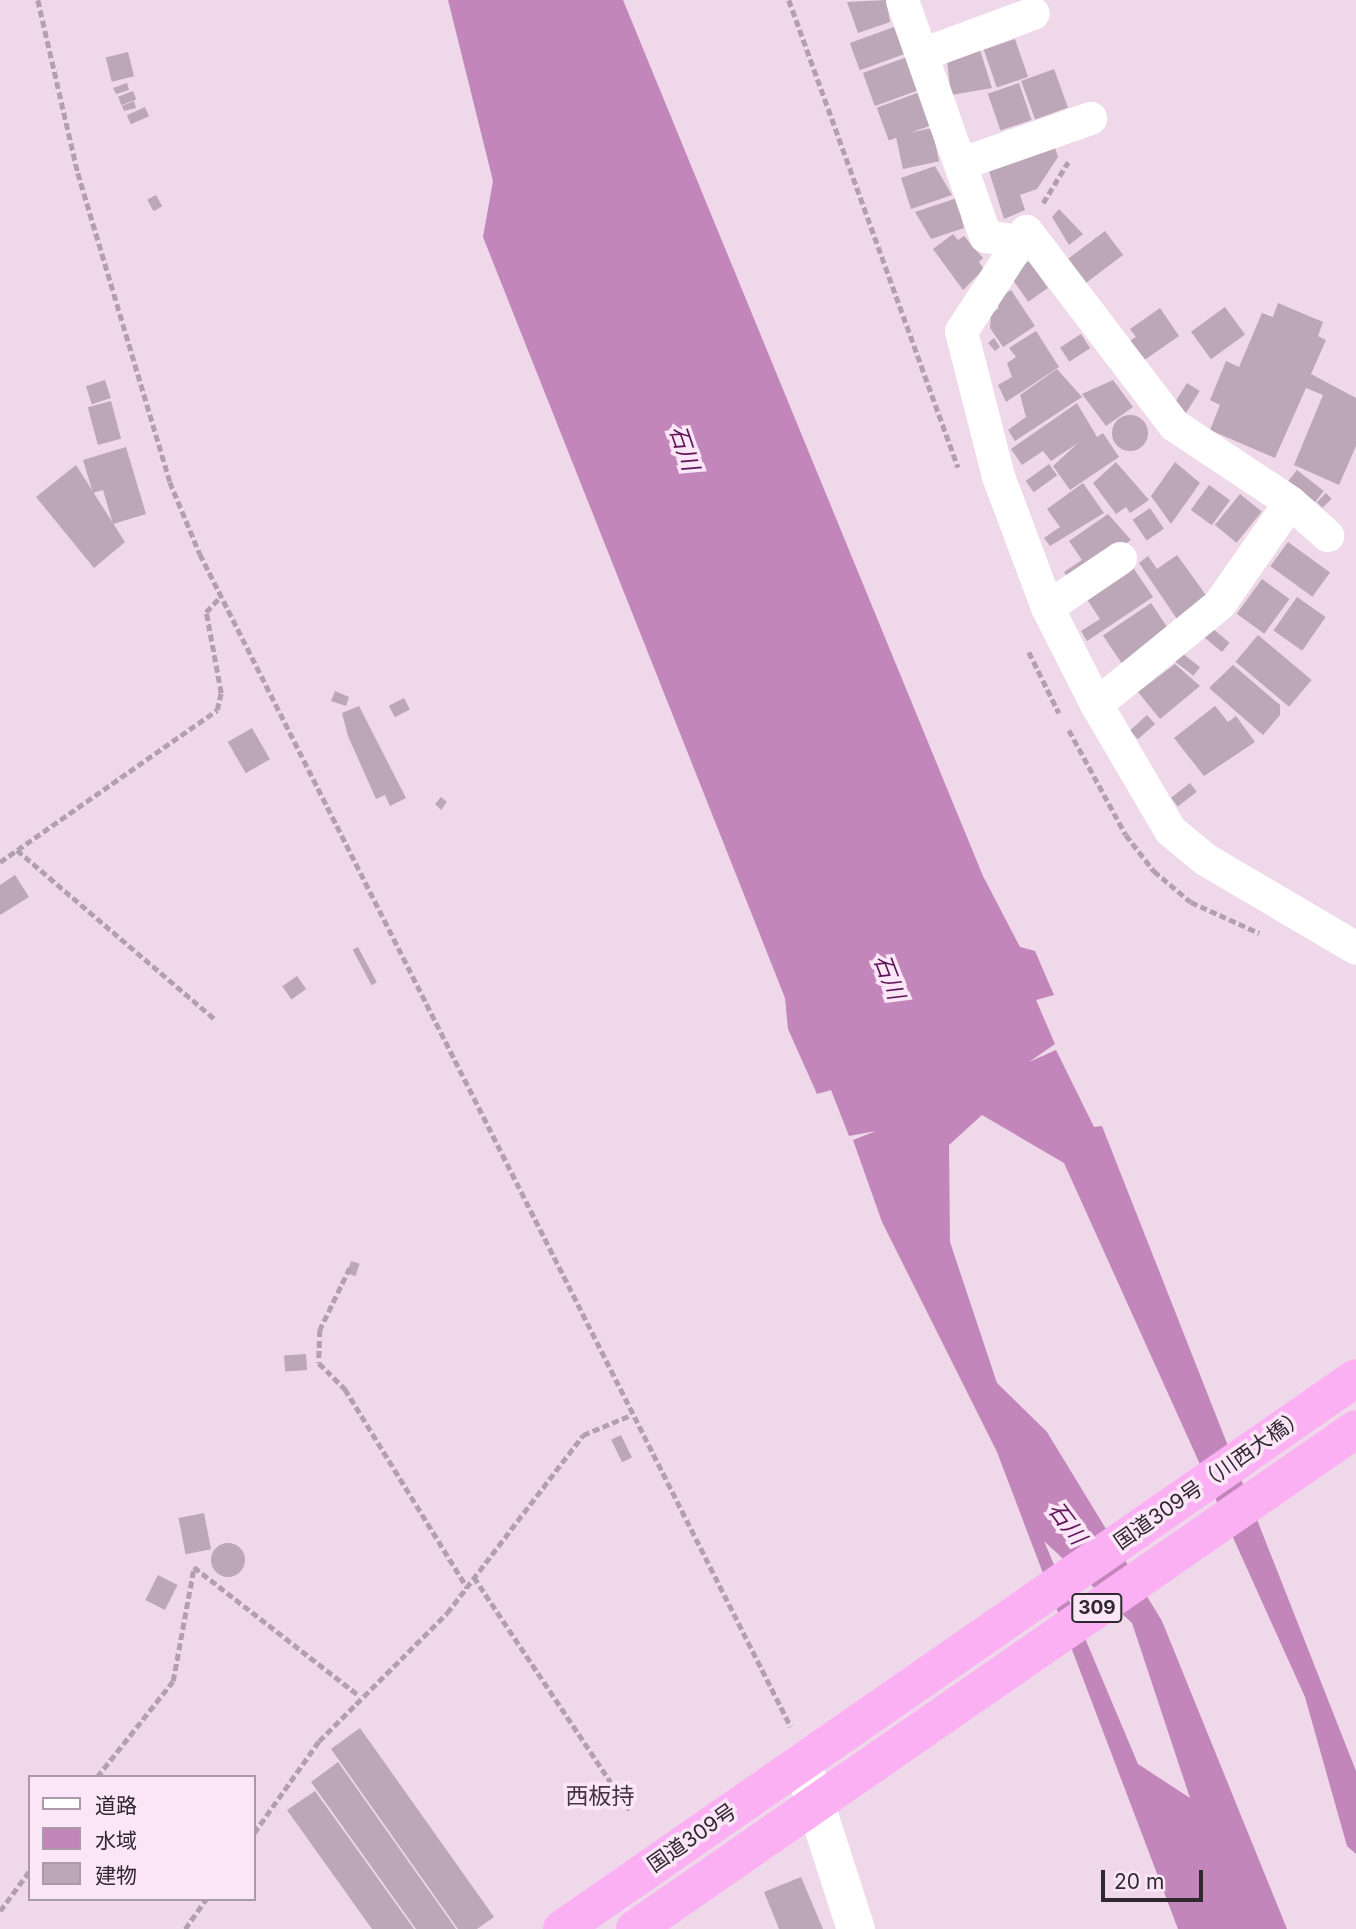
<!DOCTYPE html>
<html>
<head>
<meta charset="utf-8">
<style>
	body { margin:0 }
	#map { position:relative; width:1356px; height:1929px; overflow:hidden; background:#eed8ea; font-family:Inter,"Noto Sans JP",sans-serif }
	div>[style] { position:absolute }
	.water>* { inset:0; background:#c386bb }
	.building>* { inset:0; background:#bba7b8; transform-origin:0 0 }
	.round { border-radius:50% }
	.path>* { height:4.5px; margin-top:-2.25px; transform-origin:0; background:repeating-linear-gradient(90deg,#b2a0af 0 7px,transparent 0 10.5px) }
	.minor>* { height:33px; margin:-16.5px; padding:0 16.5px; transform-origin:16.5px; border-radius:16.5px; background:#fff }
	.tertiary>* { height:38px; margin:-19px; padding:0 19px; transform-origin:19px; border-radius:19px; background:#fff }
	.trunk>* { height:38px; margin:-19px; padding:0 19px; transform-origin:19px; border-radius:19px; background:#fcb0f4 }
	span { translate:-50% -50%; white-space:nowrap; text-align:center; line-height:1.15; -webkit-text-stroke:7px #fbe6f7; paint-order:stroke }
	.shield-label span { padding:2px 5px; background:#fbe6f7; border:2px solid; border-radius:5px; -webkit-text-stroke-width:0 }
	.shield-label { font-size:19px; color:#30282f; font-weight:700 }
	.street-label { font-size:21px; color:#30282f }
	.water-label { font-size:23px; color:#5d1458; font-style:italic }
	.neighbourhood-label { font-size:23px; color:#443442 }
	.legend { position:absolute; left:28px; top:1775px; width:228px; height:126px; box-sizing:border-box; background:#fbe6f7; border:2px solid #aa9aa7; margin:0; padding:9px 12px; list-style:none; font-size:21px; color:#30282f }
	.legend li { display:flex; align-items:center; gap:14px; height:35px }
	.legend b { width:35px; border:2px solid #aa9aa7 }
	.scale { position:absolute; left:1101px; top:1870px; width:102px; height:32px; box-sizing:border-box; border:4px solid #30282f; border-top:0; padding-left:9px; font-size:21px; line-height:24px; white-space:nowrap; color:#30282f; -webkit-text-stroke:5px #fbe6f7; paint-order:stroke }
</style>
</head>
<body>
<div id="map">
	<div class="water">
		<i style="clip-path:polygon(evenodd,448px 0,623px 0,983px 876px,1020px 947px,1035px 951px,1054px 995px,1036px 1000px,1055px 1044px,1029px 1062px,1056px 1050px,1094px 1127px,1102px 1126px,1356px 1771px,1356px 1854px,1347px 1846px,1305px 1697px,1064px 1163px,982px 1115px,949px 1145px,950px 1242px,997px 1383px,1047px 1432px,1162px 1621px,1287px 1929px,1178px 1929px,997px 1452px,882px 1222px,853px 1140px,876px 1131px,849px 1136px,831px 1090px,817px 1094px,788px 1029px,785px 998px,483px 237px,493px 181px,448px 0,1044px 1541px,1132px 1623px,1190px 1798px,1138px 1764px,1044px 1541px)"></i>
	</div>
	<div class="building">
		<i style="clip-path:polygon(886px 0,890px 22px,858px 33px,847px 2px)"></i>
		<i style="left:894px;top:27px;width:29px;height:47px;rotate:70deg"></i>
		<i style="left:1015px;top:39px;width:40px;height:33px;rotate:71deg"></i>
		<i style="clip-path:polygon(980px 50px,992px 88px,951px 95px,947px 60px)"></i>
		<i style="left:128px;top:52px;width:25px;height:23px;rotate:76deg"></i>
		<i style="left:907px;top:57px;width:35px;height:47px;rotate:70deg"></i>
		<i style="left:1054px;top:69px;width:41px;height:35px;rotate:70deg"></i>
		<i style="clip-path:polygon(127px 83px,129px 90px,116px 94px,113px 88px)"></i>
		<i style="left:1019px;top:83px;width:39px;height:33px;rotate:71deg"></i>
		<i style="left:133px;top:91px;width:9px;height:16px;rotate:69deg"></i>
		<i style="left:920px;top:92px;width:35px;height:46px;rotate:70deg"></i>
		<i style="clip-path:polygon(134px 101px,136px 108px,124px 111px,122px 106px)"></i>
		<i style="left:145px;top:107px;width:10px;height:20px;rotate:66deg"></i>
		<i style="left:932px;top:128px;width:34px;height:37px;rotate:78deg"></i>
		<i style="clip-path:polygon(1055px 148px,1058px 157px,1037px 189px,1020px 195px,1025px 210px,1004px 219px,988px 168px)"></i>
		<i style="clip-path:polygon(935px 166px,952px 195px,911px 209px,901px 178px)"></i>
		<i style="left:156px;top:195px;width:13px;height:10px;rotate:61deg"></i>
		<i style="clip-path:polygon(957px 198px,964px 228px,931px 239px,915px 212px)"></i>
		<i style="clip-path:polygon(1059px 209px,1083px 234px,1069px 245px,1052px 217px)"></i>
		<i style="left:1105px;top:231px;width:30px;height:47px;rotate:53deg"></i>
		<i style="clip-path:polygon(953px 234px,958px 240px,964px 236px,983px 258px,979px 262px,984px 269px,963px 290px,933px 249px)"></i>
		<i style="left:1029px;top:261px;width:33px;height:24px;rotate:55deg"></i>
		<i style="clip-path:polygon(1011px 290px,1035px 326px,1003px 347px,990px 328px,991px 314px,999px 308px,995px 301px)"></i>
		<i style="clip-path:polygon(1278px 303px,1323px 322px,1318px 336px,1326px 340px,1311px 374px,1356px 398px,1356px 446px,1339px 485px,1294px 465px,1323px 395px,1306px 388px,1275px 458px,1210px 430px,1220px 405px,1210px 400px,1226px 361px,1239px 367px,1262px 313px,1273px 317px)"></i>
		<i style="left:1225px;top:307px;width:34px;height:42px;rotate:54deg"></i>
		<i style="clip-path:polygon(1160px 308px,1179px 336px,1143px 361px,1129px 341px,1136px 337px,1130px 329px)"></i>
		<i style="clip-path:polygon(1036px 331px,1059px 367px,1006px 402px,998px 385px,1012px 377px,1007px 363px,1016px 357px,1009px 348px)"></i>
		<i style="left:1081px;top:334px;width:17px;height:25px;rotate:57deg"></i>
		<i style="clip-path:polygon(994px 338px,1000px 347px,995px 351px,988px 343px)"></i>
		<i style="clip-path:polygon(1057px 369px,1082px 397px,1015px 441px,1008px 430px,1026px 417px,1020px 395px)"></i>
		<i style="left:105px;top:380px;width:19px;height:20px;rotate:72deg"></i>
		<i style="clip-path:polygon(1113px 380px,1133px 407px,1106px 426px,1082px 394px)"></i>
		<i style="left:1187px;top:383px;width:15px;height:26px;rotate:32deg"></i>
		<i style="left:111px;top:401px;width:39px;height:24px;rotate:75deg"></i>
		<i style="clip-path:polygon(1077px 403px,1097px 437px,1103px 433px,1119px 457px,1070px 490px,1053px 466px,1078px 443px,1051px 461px,1043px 451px,1022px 465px,1011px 449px)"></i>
		<i class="round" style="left:1112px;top:415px;width:36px;height:36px"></i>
		<i style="clip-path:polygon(126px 447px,146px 514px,113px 524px,103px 490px,93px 493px,83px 460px)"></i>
		<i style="clip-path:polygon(1116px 462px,1149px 500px,1130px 513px,1126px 507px,1116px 514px,1093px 483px)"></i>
		<i style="clip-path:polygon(1175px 462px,1200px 483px,1171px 524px,1151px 496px)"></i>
		<i style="left:1049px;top:464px;width:14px;height:29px;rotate:54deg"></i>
		<i style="clip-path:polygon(76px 465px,125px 542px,94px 568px,36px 497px)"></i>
		<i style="left:1297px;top:470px;width:34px;height:14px;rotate:38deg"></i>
		<i style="clip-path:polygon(1083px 483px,1104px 513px,1050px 546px,1044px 538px,1060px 527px,1047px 509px)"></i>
		<i style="left:1209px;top:485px;width:26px;height:31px;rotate:36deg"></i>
		<i style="left:1326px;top:493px;width:8px;height:13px;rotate:45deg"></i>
		<i style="left:1240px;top:494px;width:28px;height:40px;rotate:39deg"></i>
		<i style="left:1150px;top:508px;width:25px;height:21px;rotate:56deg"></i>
		<i style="clip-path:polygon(1108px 514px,1131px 540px,1071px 581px,1064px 572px,1082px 560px,1069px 541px)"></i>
		<i style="left:1288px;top:542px;width:52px;height:30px;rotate:36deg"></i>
		<i style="clip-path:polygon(1177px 555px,1208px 598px,1177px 619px,1139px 563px,1148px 556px,1157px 569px)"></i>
		<i style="clip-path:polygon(1132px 566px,1153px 597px,1087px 641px,1081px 631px,1100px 619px,1086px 598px)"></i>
		<i style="left:1262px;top:579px;width:34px;height:43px;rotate:36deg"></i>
		<i style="left:1297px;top:597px;width:35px;height:41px;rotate:35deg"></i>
		<i style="left:1151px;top:603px;width:34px;height:58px;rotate:56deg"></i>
		<i style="left:1212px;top:628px;width:23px;height:12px;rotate:40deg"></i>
		<i style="left:1258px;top:635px;width:70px;height:35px;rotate:40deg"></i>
		<i style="left:1182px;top:653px;width:23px;height:11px;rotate:38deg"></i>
		<i style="clip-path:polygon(1175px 664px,1200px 686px,1160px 719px,1138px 692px)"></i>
		<i style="clip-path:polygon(1233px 665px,1280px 705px,1280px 715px,1263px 735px,1209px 688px)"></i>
		<i style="clip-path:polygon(335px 691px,349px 697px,346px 706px,331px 701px)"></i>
		<i style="left:404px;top:698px;width:13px;height:17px;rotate:63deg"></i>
		<i style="clip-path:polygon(359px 706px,406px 798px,390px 806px,385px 795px,376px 799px,348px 736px,342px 713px)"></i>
		<i style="clip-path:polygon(1215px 706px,1228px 722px,1236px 716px,1255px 742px,1204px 776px,1174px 738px)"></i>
		<i style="left:1147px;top:715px;width:12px;height:23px;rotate:48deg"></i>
		<i style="left:252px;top:728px;width:36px;height:28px;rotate:60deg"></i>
		<i style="left:1190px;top:783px;width:11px;height:24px;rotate:52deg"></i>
		<i style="clip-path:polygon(441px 797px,447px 802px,441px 810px,435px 804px)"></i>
		<i style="clip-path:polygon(15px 875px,29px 897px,0 915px,0 885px)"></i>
		<i style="left:358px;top:947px;width:40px;height:6px;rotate:62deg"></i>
		<i style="left:297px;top:976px;width:16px;height:18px;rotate:55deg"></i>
		<i style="left:351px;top:1261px;width:9px;height:13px;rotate:18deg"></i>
		<i style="left:306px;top:1354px;width:16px;height:22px;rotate:86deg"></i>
		<i style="left:621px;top:1435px;width:25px;height:11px;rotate:64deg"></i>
		<i style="left:204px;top:1513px;width:37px;height:26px;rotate:79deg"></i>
		<i class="round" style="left:211px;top:1543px;width:34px;height:34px"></i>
		<i style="left:158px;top:1575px;width:22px;height:28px;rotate:27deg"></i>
		<i style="clip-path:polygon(360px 1728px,494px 1917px,477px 1929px,458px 1929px,331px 1749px)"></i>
		<i style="clip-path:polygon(338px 1762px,456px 1929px,416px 1929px,311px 1782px)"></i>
		<i style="clip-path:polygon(315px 1791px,414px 1929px,372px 1929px,287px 1810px)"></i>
		<i style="clip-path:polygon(801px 1877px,823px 1929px,779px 1929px,764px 1892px)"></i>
	</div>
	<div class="path">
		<i style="left:38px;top:0;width:178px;rotate:77deg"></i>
		<i style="left:78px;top:173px;width:322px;rotate:73.4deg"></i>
		<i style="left:170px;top:482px;width:78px;rotate:67.4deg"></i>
		<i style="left:200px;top:554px;width:1313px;rotate:63.26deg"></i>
		<i style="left:789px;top:0;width:497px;rotate:70.1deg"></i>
		<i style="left:1043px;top:203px;width:48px;rotate:-58.6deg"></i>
		<i style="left:1029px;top:652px;width:68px;rotate:63.8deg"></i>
		<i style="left:1069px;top:730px;width:119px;rotate:61.5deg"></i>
		<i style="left:1126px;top:835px;width:46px;rotate:52.1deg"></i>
		<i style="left:1154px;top:871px;width:48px;rotate:40deg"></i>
		<i style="left:1191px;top:902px;width:75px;rotate:24.5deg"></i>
		<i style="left:17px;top:850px;width:260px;rotate:40.5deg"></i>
		<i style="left:0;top:862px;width:265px;rotate:-35deg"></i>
		<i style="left:217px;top:710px;width:17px;rotate:-77deg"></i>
		<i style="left:221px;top:693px;width:82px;rotate:-100.5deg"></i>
		<i style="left:206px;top:612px;width:22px;rotate:-47deg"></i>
		<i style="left:350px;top:1268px;width:69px;rotate:115.8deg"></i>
		<i style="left:320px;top:1330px;width:33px;rotate:92deg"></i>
		<i style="left:319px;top:1363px;width:37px;rotate:45deg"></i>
		<i style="left:345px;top:1389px;width:233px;rotate:58.4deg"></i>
		<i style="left:474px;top:1577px;width:283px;rotate:56.3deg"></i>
		<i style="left:97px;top:1777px;width:122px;rotate:-51.6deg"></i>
		<i style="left:173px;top:1681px;width:116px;rotate:-79.6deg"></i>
		<i style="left:194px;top:1567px;width:210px;rotate:37.9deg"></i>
		<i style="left:254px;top:1833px;width:113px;rotate:-54.8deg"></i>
		<i style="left:319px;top:1741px;width:181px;rotate:-45deg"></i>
		<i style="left:447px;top:1613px;width:224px;rotate:-52.6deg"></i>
		<i style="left:583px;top:1435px;width:52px;rotate:-22.6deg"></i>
		<i style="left:0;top:1911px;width:51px;rotate:-53.8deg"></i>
		<i style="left:185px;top:1929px;width:37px;rotate:-55deg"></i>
	</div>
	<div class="minor">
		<i style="left:902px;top:0;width:250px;rotate:70.6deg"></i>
		<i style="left:985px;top:236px;width:35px;rotate:8deg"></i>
		<i style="left:922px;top:54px;width:118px;rotate:-20.3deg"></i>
		<i style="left:962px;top:163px;width:136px;rotate:-19.4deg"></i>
		<i style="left:1290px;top:502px;width:50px;rotate:41.7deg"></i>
		<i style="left:1047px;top:607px;width:88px;rotate:-33.9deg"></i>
		<i style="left:1096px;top:704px;width:159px;rotate:-39.1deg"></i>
		<i style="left:1219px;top:604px;width:124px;rotate:-55.2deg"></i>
		<i style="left:1290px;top:502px;width:139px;rotate:-146.4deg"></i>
		<i style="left:1174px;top:425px;width:244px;rotate:-127.3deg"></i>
		<i style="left:1026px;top:231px;width:119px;rotate:123deg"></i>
		<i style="left:961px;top:331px;width:150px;rotate:75.7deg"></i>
		<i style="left:998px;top:476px;width:140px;rotate:69.5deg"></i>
		<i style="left:1047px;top:607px;width:109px;rotate:63.2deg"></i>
		<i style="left:1096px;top:704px;width:146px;rotate:59.6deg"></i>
		<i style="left:1170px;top:830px;width:45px;rotate:39.6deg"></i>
		<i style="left:1205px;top:859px;width:175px;rotate:30.5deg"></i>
	</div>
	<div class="tertiary">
		<i style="left:802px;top:1762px;width:176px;rotate:72.1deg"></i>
	</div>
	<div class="trunk">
		<i style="left:562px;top:1929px;width:966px;rotate:-34.76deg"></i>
		<i style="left:635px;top:1929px;width:877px;rotate:-34.74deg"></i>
	</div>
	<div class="shield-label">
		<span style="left:1097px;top:1608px">309</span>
	</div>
	<div class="street-label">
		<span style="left:1210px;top:1479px;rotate:-35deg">国道309号（川西大橋）</span>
		<span style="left:692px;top:1838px;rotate:-35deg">国道309号</span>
	</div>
	<div class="water-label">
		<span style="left:684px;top:448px;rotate:71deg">石川</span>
		<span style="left:889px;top:977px;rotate:69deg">石川</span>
		<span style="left:1067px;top:1523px;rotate:53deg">石川</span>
	</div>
	<div class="neighbourhood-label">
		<span style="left:600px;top:1796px">西板持</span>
	</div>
	<ul class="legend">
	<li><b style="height:9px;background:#fff"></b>道路</li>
	<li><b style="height:19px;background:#c386bb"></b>水域</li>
	<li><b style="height:19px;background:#bba7b8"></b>建物</li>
	</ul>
	<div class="scale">20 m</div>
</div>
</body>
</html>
